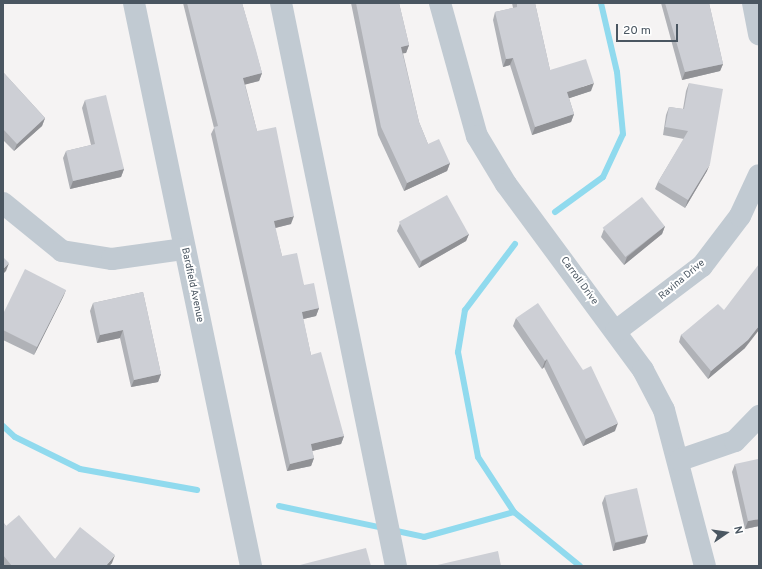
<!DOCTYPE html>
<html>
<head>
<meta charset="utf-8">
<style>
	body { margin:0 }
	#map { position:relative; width:762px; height:569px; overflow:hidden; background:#f5f3f3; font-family:Overpass,sans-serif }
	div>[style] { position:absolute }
	.stream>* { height:6px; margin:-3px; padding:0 3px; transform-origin:3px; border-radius:3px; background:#90daee }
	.minor>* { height:22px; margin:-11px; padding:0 11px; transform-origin:11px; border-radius:11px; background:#c1cad2 }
	.wall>* { inset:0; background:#b0b2b7 }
	.shaded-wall>* { inset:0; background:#909195 }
	.building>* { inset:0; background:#cdcfd5; transform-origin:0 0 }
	span { translate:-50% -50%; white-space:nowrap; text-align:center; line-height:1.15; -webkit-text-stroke:4px #fff; paint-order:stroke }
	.street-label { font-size:10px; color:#4a5661 }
	.frame { position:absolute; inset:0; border:4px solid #4a5661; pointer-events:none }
	.north { position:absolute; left:706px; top:513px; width:40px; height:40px; -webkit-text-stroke:3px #fff; paint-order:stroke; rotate:77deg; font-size:11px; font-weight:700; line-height:16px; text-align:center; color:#4a5661 }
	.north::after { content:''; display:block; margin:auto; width:14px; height:18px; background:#4a5661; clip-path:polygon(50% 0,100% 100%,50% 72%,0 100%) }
	.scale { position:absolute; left:616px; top:24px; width:62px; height:18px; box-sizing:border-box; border:2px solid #4a5661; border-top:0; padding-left:5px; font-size:12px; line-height:14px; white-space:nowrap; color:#4a5661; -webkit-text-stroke:3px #fff; paint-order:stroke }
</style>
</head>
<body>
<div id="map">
	<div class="stream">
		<i style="left:555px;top:212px;width:59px;rotate:-36.1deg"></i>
		<i style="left:603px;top:177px;width:47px;rotate:-65.1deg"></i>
		<i style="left:623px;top:134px;width:62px;rotate:-95.5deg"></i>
		<i style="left:617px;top:72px;width:71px;rotate:-103.1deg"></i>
		<i style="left:515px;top:244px;width:83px;rotate:127.1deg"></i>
		<i style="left:465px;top:310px;width:43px;rotate:99.5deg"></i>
		<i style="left:458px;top:352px;width:107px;rotate:79.2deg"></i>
		<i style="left:478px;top:457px;width:66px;rotate:56.8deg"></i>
		<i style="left:514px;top:512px;width:85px;rotate:39.3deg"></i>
		<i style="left:3px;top:426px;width:16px;rotate:43deg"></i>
		<i style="left:15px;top:437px;width:72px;rotate:26.2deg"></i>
		<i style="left:80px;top:469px;width:119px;rotate:10.2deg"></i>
		<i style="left:279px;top:506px;width:106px;rotate:11.9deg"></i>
		<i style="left:392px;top:530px;width:33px;rotate:12deg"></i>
		<i style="left:424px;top:537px;width:93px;rotate:-15.5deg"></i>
	</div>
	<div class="minor">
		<i style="left:134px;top:3px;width:575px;rotate:78.26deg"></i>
		<i style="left:281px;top:3px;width:575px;rotate:78.46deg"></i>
		<i style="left:440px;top:3px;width:138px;rotate:74.5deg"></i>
		<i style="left:477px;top:136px;width:56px;rotate:58.9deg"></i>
		<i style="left:506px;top:184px;width:231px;rotate:53.6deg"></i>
		<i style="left:643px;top:370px;width:45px;rotate:62.3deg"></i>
		<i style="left:664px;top:410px;width:161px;rotate:75.3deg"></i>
		<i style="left:753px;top:3px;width:32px;rotate:79deg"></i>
		<i style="left:3px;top:203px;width:76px;rotate:39.1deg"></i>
		<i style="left:62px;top:251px;width:51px;rotate:9.1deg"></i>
		<i style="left:112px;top:259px;width:73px;rotate:-7.9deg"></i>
		<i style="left:616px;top:331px;width:108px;rotate:-37.1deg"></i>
		<i style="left:702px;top:266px;width:63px;rotate:-52.8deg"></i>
		<i style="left:740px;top:216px;width:45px;rotate:-65.1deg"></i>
		<i style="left:680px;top:460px;width:58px;rotate:-19.1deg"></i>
		<i style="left:735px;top:441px;width:35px;rotate:-46deg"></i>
	</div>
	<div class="wall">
		<i style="clip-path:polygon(183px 3px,242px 3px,262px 73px,259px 81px,245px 84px,257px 131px,291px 224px,275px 228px,282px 256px,304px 285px,319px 308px,316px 316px,303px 319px,311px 355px,344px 436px,341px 444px,312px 451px,314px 458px,311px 466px,287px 471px,211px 134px,214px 128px)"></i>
		<i style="clip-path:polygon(351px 3px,399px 3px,409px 45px,406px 53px,403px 53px,419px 122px,428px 144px,450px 163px,447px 171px,404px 191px,378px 135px)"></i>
		<i style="clip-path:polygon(512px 3px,535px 3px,550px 70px,591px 91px,569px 98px,574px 114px,571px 122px,532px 135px,510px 65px,503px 67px,493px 20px,495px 12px,513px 8px)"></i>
		<i style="clip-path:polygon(661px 3px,709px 3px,723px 64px,720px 71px,682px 80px)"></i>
		<i style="clip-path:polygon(3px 72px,45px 118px,42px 126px,14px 151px,3px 140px)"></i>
		<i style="clip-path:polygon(689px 83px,707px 171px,685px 208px,655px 189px,658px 182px,684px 139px,663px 135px,666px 115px,669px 107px,683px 109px,686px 91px)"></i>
		<i style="clip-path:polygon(85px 100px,124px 169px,121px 177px,70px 189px,63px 158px,66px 151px,91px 145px,82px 108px)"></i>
		<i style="clip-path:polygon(400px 223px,469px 234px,466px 241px,419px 268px,397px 231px)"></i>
		<i style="clip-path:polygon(665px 226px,662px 234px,624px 265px,601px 237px,604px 229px)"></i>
		<i style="clip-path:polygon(66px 290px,63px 297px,34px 355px,3px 340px,3px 314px)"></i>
		<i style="clip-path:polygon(143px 292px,161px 374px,158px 382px,131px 387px,120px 338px,97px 343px,90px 311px,93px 303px)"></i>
		<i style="clip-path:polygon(724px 310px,745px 348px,708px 379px,679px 342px,681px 335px)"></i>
		<i style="clip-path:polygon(516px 318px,615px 431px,583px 446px,544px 367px,542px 369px,513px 326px)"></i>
		<i style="clip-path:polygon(735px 464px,759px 526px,745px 529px,732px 472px)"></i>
		<i style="clip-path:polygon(605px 496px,648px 535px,645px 543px,613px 551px,602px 503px)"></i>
		<i style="clip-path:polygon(3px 522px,6px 526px,55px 559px,112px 563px,109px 566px,3px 566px)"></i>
	</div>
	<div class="shaded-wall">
		<i style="clip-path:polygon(409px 45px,406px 53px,399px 54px,401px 47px)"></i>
		<i style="clip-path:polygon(513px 58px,510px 65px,503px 67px,506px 59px)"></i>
		<i style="clip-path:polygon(723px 64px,720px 71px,682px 80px,685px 72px)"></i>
		<i style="clip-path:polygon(262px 73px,259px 81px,240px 86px,243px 78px)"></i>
		<i style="clip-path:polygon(594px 83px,591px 91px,564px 100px,567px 92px)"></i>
		<i style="clip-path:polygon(574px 114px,571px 122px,532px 135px,535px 127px)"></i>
		<i style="clip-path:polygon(45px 118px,42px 126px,14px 151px,17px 144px)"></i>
		<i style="clip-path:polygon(450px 163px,447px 171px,404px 191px,407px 183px)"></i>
		<i style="clip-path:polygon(710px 164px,707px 171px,685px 208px,688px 200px)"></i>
		<i style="clip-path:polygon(124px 169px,121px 177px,70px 189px,73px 181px)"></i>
		<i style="clip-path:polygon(294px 216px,291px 224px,271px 229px,274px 221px)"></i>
		<i style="clip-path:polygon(665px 226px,662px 234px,624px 265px,627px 257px)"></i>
		<i style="clip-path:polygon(469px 234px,466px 241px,419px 268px,422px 261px)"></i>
		<i style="clip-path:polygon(9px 263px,6px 271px,3px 274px,3px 269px)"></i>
		<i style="clip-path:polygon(66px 290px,63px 297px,34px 355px,37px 347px)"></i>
		<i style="clip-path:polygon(319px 308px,316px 316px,299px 320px,302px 312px)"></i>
		<i style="clip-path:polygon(759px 326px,759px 330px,745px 348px,708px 379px,711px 371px)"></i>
		<i style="clip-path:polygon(123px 330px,120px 338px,97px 343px,100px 335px)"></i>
		<i style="clip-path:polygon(547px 359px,544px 367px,542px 369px,545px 361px)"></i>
		<i style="clip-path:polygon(161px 374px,158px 382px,131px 387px,134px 380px)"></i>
		<i style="clip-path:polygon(618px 423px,615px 431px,583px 446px,586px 439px)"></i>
		<i style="clip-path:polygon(344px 436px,341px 444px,308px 452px,311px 444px)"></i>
		<i style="clip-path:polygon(314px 458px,311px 466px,287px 471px,290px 464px)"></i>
		<i style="clip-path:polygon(759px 519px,759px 526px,745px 529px,748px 521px)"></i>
		<i style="clip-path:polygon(648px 535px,645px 543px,613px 551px,615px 543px)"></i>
		<i style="clip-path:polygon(115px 555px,112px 563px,109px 566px,106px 566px)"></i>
	</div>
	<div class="building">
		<i style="clip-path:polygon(187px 3px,242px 3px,256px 50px,262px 73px,243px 78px,257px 131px,276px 127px,294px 216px,274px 221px,282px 256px,297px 253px,304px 285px,314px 283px,319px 308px,302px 312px,311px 355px,321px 352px,344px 436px,311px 444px,314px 458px,290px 464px,214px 127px,218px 126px)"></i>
		<i style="clip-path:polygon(356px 3px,399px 3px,409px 45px,401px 47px,419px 122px,428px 144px,439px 139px,450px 163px,407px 183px,381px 127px)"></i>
		<i style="clip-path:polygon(517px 3px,535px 3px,550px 70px,586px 59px,594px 83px,567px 92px,574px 114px,535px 127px,513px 58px,506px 59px,495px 12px,517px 7px)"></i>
		<i style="clip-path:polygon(665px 3px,709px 3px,723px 64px,685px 72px)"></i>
		<i style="clip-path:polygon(3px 72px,45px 118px,17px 144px,3px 129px)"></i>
		<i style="clip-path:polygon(689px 83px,723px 89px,710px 164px,688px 200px,658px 182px,688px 131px,665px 127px,669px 107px,684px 109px)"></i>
		<i style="clip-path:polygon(106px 95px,124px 169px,73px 181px,66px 151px,95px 144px,85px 100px)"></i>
		<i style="left:447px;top:195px;width:45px;height:55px;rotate:61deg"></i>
		<i style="left:642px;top:197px;width:37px;height:50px;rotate:52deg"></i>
		<i style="clip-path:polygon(3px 257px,9px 263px,3px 269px)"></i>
		<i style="clip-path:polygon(759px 264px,759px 326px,748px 340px,711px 371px,681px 335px,718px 304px,724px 310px)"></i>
		<i style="clip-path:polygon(25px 269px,66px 290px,37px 347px,3px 330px,3px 314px)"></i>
		<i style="clip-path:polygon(143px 292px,161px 374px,134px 380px,123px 330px,100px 335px,93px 303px)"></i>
		<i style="clip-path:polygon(538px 303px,583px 370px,591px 366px,618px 423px,586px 439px,547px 359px,545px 361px,516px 318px)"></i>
		<i style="clip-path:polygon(758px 459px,759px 462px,759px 519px,748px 521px,735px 464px)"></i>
		<i style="left:637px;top:488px;width:48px;height:33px;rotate:77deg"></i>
		<i style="clip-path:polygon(19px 515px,55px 559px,80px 527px,115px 555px,106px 566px,12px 566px,3px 555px,3px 522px,6px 526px)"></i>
		<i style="clip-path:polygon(366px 548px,371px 566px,300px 566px,300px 565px)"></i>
		<i style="clip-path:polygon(498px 551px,501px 566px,433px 566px)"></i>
	</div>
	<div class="street-label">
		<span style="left:682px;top:280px;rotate:-40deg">Ravina Drive</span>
		<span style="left:579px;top:281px;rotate:54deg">Carroll Drive</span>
		<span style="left:192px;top:285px;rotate:78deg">Bardfield Avenue</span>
	</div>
	<div class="frame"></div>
	<div class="north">N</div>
	<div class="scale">20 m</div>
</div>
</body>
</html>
